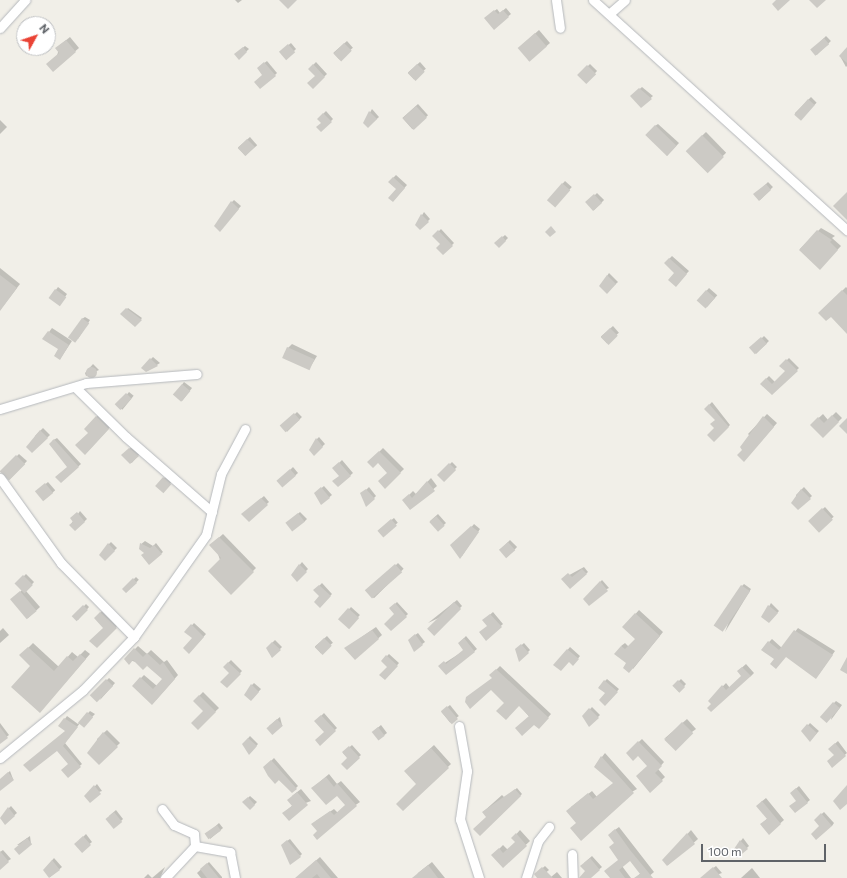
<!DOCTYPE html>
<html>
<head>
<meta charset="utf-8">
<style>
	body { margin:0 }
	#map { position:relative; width:847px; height:878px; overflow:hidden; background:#f1efe8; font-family:Commissioner,sans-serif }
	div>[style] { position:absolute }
	.shadow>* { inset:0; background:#0003; transform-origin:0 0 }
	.building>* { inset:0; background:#cccac5; transform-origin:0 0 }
	.round { border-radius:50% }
	.roads { filter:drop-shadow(0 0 1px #b5b8bc) drop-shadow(0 0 1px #b5b8bc) }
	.minor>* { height:9px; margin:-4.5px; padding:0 4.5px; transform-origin:4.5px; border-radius:4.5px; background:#fff }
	span { translate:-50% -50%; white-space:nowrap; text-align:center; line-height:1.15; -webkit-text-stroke:3.5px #fff; paint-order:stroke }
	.north { position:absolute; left:16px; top:16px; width:40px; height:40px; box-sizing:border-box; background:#fff; border:1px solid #bfc1c3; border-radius:50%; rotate:50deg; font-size:11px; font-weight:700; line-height:16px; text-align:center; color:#5f6368 }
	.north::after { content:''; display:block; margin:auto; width:14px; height:18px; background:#ea4335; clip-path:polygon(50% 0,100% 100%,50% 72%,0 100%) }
	.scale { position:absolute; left:701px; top:844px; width:125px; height:18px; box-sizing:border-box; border:2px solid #5f6368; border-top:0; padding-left:5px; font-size:12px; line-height:14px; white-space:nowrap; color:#5f6368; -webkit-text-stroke:3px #fff; paint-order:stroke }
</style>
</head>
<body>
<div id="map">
	<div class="shadow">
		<i style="clip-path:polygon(235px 0,242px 0,238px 3px)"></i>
		<i style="clip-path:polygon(506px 8px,511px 14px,494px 28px,488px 16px,497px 9px,500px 13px)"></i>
		<i style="clip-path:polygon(539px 30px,550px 43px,529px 61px,522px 45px)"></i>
		<i style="left:826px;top:36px;width:7px;height:20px;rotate:45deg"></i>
		<i style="clip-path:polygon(70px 37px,79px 48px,53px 70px,60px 45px)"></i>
		<i style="left:347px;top:41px;width:9px;height:18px;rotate:49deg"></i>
		<i style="clip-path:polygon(291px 43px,296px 49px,286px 59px,280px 52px)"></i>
		<i style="clip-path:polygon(245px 46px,249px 49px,239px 58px,238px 52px)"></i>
		<i style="clip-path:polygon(847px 48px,847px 66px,846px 67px,840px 56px)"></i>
		<i style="clip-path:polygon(267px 61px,277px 73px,275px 75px,258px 68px)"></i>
		<i style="clip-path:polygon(316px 62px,327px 74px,313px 87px,316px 76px,309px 69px)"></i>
		<i style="left:420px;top:62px;width:9px;height:16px;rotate:49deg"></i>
		<i style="left:590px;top:64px;width:10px;height:16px;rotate:45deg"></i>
		<i style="clip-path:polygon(642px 87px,653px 96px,641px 106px,632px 96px)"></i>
		<i style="left:811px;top:97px;width:8px;height:23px;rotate:45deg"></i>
		<i style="left:418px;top:104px;width:15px;height:21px;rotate:48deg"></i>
		<i style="clip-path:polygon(372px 109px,379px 117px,368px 127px,364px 123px)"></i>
		<i style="clip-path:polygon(326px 111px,333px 119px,321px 131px,322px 123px,318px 119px)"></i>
		<i style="clip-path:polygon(0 120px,7px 127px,0 134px)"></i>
		<i style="clip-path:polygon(658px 124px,679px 143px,667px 156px,655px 126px)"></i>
		<i style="left:706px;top:132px;width:29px;height:27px;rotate:46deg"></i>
		<i style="left:250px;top:137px;width:11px;height:16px;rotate:49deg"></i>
		<i style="clip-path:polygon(396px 175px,407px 185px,393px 201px,397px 189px,389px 182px)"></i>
		<i style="left:565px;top:181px;width:9px;height:25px;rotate:41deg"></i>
		<i style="left:768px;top:182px;width:7px;height:18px;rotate:45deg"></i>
		<i style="left:597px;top:193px;width:10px;height:14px;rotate:45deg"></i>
		<i style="clip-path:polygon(234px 200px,241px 206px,220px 230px,232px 202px)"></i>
		<i style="clip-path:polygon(424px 212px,430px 219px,420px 229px,416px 225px)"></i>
		<i style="clip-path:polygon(821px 228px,835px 236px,832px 238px,841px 246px,820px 268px,800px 249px)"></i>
		<i style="clip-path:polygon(441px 229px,454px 243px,443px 254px,442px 244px,434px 236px)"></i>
		<i style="clip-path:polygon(505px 235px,508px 238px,499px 247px,496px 243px)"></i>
		<i style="clip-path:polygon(672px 256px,689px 271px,676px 285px,676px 273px,665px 263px)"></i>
		<i style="clip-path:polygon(0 268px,20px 284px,0 310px)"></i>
		<i style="clip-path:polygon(609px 273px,618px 282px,607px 292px,607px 276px)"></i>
		<i style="clip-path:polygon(58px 287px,67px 294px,61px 303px,50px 298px)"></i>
		<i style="clip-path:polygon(846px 287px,847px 288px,847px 328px,831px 316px,820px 313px)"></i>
		<i style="left:709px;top:288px;width:11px;height:16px;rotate:41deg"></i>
		<i style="clip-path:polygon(128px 308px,142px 318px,135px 326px,122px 314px)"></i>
		<i style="clip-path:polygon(85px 317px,90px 320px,78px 339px,82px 319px)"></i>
		<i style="left:613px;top:326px;width:9px;height:16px;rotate:49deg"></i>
		<i style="clip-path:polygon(52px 328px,72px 341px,60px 359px,59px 349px,49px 332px)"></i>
		<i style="left:764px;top:336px;width:7px;height:18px;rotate:45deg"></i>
		<i style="clip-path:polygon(292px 344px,317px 356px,309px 369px,288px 348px)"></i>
		<i style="clip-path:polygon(153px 357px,160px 363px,147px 371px,143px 367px)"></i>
		<i style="clip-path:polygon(789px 358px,799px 368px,772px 394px,761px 384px,769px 376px,775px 382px,786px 371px,781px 366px)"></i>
		<i style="clip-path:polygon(93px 364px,99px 370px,86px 376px,85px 373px)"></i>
		<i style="left:184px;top:382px;width:10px;height:16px;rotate:37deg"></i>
		<i style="left:129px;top:392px;width:6px;height:18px;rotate:39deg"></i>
		<i style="clip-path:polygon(712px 402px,730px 425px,714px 441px,716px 420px,705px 409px)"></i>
		<i style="left:297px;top:412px;width:7px;height:21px;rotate:45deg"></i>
		<i style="clip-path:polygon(836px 412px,842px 418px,823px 437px,811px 425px,823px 414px,828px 420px)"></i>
		<i style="clip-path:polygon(100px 413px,112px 425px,88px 451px,89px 433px,85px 429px)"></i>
		<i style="clip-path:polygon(767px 414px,777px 423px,747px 457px,751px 437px,748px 434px)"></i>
		<i style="clip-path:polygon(43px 428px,50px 435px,32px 452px,35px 436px)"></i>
		<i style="clip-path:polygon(319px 437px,325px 444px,314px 454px,317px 439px)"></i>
		<i style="clip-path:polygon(57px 438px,81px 464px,61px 482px,68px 467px,52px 441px)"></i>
		<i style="left:132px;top:446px;width:11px;height:13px;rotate:41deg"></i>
		<i style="clip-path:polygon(383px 448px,404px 469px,385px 487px,389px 473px,378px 462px,369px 462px)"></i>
		<i style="clip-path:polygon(19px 454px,27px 461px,10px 479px,17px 456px)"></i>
		<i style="clip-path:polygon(342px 460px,353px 473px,338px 486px,340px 475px,334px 468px)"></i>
		<i style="left:452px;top:462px;width:7px;height:18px;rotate:45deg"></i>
		<i style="clip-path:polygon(293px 467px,298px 473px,283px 486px,279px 481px)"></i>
		<i style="left:166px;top:476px;width:8px;height:14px;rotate:40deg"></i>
		<i style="clip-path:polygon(431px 478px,437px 486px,410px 509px,407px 497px,413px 491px,416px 494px)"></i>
		<i style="left:48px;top:482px;width:11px;height:15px;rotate:49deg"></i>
		<i style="clip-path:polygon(324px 486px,332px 495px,321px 504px,318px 491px)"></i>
		<i style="clip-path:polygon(369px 487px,376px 496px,367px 505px,362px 494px)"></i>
		<i style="clip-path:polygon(804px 487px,812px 496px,798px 509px,796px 495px)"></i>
		<i style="clip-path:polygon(264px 496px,269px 502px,249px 520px,245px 512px)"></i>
		<i style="left:825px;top:507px;width:13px;height:21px;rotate:48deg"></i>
		<i style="clip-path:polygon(80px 511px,87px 519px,75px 530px,71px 524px)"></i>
		<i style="clip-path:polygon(300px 512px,307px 519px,304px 522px,290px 521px)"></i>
		<i style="left:438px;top:514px;width:12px;height:11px;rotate:48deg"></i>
		<i style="left:394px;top:518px;width:6px;height:20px;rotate:51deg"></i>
		<i style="clip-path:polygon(474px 524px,480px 529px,462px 556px,461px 540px)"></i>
		<i style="clip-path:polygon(223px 534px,256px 568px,231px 593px,214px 542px)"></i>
		<i style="left:510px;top:540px;width:10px;height:14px;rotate:45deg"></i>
		<i style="clip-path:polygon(145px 541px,153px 546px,156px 543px,163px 552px,150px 563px,140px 545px)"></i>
		<i style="clip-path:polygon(111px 542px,117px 548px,105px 559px,109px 544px)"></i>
		<i style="clip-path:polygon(302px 562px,308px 569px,297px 580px,292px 575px)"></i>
		<i style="left:398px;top:563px;width:8px;height:42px;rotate:45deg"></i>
		<i style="clip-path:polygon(584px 567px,588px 572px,570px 588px,562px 579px)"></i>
		<i style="clip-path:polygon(26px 574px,34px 582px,26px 591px,40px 607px,28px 618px,12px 600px,22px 590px,16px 584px)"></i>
		<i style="left:136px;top:577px;width:4px;height:18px;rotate:45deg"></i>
		<i style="clip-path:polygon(602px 580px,609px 588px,585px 599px)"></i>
		<i style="clip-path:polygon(322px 583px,332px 594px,320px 606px,321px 596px,315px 590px)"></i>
		<i style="clip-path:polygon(744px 584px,751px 589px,725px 632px,742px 586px)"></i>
		<i style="clip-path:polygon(457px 600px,462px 606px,460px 608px,428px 623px)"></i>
		<i style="clip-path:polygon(397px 602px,408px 614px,391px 630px,396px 614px,391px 608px)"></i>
		<i style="clip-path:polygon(771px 603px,779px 611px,769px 622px,763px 617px)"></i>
		<i style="clip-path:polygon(86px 604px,89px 607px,78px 620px,74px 617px)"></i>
		<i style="left:351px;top:607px;width:12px;height:16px;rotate:42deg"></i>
		<i style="clip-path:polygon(104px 609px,119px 624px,97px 647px,104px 628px,95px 618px)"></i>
		<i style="clip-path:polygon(639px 610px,663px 632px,633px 669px,621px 646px,625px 643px,629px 647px,637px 639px,624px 627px)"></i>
		<i style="clip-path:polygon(493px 612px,503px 624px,486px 639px,488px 625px,484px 620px)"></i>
		<i style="clip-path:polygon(194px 623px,206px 634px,189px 653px,193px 638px,186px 632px)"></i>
		<i style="clip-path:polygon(376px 627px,382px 635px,355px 659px,346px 648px)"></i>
		<i style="clip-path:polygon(3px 628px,9px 635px,0 643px,0 631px)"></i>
		<i style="clip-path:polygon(798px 628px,835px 651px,819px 674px,787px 656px,775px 659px,769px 642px,772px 639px,782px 648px)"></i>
		<i style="clip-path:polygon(418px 633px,425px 642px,414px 650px,411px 638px)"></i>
		<i style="left:327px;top:636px;width:9px;height:16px;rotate:49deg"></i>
		<i style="clip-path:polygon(466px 636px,477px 649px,446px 673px,440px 666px,465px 650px,459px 643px)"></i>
		<i style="clip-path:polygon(275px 640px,282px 647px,272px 657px,267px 648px)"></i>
		<i style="clip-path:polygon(33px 643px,59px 667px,72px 652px,78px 657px,85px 650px,90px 654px,44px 707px,32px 666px,21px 655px)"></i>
		<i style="clip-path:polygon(524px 643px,530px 650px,520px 660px,516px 650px)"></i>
		<i style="clip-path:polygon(138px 646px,147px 654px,151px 650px,164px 662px,167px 660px,178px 675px,156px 700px,133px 686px,144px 675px,157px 686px,163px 679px,147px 665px,125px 659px)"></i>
		<i style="clip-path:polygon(570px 647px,580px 656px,573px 665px,569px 661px,555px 665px)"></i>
		<i style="clip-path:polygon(389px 654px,399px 663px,385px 679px,388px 667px,382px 661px)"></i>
		<i style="clip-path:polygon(231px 660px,242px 671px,227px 687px,231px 673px,224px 667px)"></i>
		<i style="clip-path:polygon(746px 664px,754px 673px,751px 676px,709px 701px,726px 683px,730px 688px,743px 676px,738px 671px)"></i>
		<i style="clip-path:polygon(500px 666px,551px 714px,539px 728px,519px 705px,505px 702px,491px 675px)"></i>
		<i style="clip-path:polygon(109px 678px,115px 683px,100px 700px,107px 680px)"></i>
		<i style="clip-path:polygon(607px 679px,619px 689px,608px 702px,606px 693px,599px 687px)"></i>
		<i style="clip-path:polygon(681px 679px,686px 684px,679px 692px,674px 686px)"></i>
		<i style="clip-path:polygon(254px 683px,261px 689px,251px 700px,252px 685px)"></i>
		<i style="clip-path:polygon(203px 692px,219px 708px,198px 728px,204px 711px,194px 701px)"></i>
		<i style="clip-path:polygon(836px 701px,842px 705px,831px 720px,834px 703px)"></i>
		<i style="left:450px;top:705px;width:14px;height:11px;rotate:51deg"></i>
		<i style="clip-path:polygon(592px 707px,600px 715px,589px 726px,584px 716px)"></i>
		<i style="clip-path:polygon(90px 711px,95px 714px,83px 726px,80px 723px,65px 743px,82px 764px,68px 776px,70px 764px,57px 749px,67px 731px,60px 726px,67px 716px,78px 724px)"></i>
		<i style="clip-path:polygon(324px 713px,337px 728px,320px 744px,326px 732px,316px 721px)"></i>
		<i style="clip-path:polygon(280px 717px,282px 725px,269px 726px)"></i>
		<i style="clip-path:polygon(687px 719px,696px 729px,692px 732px,664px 739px)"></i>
		<i style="clip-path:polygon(0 723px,9px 735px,0 742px)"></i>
		<i style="left:810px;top:723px;width:12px;height:11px;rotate:42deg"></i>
		<i style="clip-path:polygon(381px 725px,387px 733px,379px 739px,375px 730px)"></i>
		<i style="clip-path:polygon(107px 730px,120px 743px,99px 763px,97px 739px)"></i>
		<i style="clip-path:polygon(250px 736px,258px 744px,250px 753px,243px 744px)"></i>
		<i style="clip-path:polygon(642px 739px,664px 762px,658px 769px,665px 777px,650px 791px,648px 766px,638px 755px,627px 753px)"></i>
		<i style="clip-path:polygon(838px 741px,847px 753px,832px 766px,835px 755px,829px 749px)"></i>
		<i style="clip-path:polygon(352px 745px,361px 755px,347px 768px,348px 758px,343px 753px)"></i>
		<i style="clip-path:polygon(434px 745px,451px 764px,403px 810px,417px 784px,409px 768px)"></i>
		<i style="clip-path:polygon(605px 753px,637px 789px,577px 823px,571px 807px,592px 791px,597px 797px,614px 783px,595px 766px)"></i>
		<i style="clip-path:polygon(274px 758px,298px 786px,292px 792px,265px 767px)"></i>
		<i style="clip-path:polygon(10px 771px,13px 779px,0 780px)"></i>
		<i style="clip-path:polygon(329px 774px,337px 784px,341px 781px,360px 802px,318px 831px,316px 821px,334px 809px,338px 813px,346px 805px,337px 794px,316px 785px)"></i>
		<i style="clip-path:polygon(97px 784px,102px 791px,86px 796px)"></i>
		<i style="clip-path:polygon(799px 786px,810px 800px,795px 812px,797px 800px,791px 793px)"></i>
		<i style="clip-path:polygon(517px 788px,522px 794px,480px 835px,487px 817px,483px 812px,502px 795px,505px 798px)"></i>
		<i style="clip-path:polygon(301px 789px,311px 801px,287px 810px,293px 805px,292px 796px)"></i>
		<i style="clip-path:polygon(250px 796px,257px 802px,250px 809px,244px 802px)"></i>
		<i style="clip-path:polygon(766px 798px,784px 820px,769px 833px,761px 824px,768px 818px,761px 802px)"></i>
		<i style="clip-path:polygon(11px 806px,17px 813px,5px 823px,9px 808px)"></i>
		<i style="clip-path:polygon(116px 810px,123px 819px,121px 821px,109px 816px)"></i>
		<i style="clip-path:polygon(824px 812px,834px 823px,832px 826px,821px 826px,815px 820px)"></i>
		<i style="clip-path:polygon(219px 823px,223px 828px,210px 839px,209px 832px)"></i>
		<i style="clip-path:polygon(619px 827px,654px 872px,647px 878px,635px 878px,641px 873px,630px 860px,622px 866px,631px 878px,611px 878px,619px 859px,612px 832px)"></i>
		<i style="clip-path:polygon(520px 830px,530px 841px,503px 866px,493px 855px,503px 845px,508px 850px,516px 842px,513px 838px)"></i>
		<i style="clip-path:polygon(691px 830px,698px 839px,668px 865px,664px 860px)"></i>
		<i style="clip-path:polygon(86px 834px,92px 842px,81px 851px,78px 842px)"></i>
		<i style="clip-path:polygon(30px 836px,31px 844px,17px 845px)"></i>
		<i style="clip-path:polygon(743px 838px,749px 846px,737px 857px,733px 852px)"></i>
		<i style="clip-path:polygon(290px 839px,302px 854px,300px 856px,284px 843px)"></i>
		<i style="clip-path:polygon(3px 850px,11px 859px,0 866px,0 852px)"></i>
		<i style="clip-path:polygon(592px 856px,602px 867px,589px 878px,581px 878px,586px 871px,584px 863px)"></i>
		<i style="clip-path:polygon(320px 857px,338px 878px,303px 878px,304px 871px)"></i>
		<i style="clip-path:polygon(54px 858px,62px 867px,50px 877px,44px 870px)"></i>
		<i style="clip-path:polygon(209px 862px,222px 877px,222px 878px,201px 878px,197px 873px)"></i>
		<i style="clip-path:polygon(432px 862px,445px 878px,416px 878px,418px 873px)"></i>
		<i style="clip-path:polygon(545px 866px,549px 870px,539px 878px,536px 874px)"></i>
		<i style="clip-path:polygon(716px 866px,722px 873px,708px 878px,708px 872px)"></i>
		<i style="clip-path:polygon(165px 867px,160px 878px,152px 878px)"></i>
		<i style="clip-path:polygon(752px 868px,760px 878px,741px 878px)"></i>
		<i style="clip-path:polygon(557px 872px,562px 878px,551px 878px,551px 877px)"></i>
		<i style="clip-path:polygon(148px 874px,152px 878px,144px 878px)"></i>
	</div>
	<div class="building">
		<i style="clip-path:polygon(279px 0,297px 0,288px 9px)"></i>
		<i style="clip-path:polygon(776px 0,790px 0,778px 11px,772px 4px)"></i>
		<i style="clip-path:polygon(809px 0,826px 0,817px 8px)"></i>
		<i style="clip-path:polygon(494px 10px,498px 14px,503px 10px,509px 17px,494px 30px,484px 18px)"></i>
		<i style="left:535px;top:33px;width:18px;height:23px;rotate:49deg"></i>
		<i style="left:824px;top:38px;width:8px;height:18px;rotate:50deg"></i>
		<i style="clip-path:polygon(66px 40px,76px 52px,53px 72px,46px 64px,59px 53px,55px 48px)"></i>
		<i style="left:344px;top:43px;width:11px;height:15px;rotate:45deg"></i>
		<i style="left:288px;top:44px;width:11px;height:12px;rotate:49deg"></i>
		<i style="clip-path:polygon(243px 47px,247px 52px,239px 60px,234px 54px)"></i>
		<i style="clip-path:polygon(847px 47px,847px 63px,839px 56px)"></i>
		<i style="clip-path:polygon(264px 62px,276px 76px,260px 89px,254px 82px,262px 75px,257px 68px)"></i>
		<i style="clip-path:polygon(313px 64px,325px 77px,313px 89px,307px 83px,315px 76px,308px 69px)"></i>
		<i style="left:417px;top:64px;width:11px;height:13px;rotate:45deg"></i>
		<i style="left:587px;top:65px;width:13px;height:14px;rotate:45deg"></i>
		<i style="clip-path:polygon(639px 88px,652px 99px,641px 108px,630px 96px)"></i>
		<i style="left:808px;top:99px;width:9px;height:21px;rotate:41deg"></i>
		<i style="left:416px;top:106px;width:16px;height:18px;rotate:47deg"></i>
		<i style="clip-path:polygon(369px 111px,377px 119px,368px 128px,363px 123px)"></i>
		<i style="clip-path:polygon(323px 113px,332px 122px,321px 132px,316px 127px,321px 123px,317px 119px)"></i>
		<i style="left:655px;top:125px;width:30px;height:14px;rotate:44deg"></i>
		<i style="left:702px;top:135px;width:31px;height:23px;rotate:45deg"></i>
		<i style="left:247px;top:139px;width:11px;height:13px;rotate:45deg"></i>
		<i style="clip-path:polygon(393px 177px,405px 188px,393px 202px,388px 198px,396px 189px,388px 182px)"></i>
		<i style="left:562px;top:183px;width:11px;height:23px;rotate:41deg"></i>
		<i style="clip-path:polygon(766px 184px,771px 190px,759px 201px,753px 194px)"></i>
		<i style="clip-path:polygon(847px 192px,847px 220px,833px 206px)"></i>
		<i style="left:594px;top:194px;width:12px;height:12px;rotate:48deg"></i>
		<i style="clip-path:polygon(231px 201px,239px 209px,220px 232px,214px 226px)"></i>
		<i style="clip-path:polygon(421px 214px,429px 222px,420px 230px,415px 225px)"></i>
		<i style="clip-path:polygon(551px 226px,556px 232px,550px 237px,545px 232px)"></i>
		<i style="clip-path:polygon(438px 230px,453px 246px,443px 255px,436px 248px,440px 244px,432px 236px)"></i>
		<i style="clip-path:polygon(817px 230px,832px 240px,830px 242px,838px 250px,820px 270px,799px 250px)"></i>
		<i style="clip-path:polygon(502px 236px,506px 241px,499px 248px,494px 243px)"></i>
		<i style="clip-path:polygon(669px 258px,687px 274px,676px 287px,668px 280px,674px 273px,664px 263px)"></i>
		<i style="clip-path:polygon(0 275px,17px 288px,0 311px)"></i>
		<i style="clip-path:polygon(607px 275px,616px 284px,607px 294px,599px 286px)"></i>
		<i style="left:55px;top:289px;width:14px;height:11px;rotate:36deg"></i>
		<i style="left:706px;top:290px;width:12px;height:14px;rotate:42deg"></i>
		<i style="clip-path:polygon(842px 290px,847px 295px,847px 334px,831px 317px,826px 321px,818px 313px)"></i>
		<i style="clip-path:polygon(126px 308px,142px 320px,135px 327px,120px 314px)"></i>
		<i style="left:82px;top:318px;width:9px;height:24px;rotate:36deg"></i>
		<i style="left:610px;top:328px;width:11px;height:13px;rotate:45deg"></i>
		<i style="clip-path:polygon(48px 331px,69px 345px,60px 360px,54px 356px,58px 349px,42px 339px)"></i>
		<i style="left:761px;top:337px;width:9px;height:16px;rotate:49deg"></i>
		<i style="left:287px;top:347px;width:30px;height:12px;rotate:24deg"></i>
		<i style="clip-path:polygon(150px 358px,158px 366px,146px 372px,141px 368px)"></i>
		<i style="clip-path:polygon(786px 359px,798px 371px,772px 395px,760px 384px,766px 378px,772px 384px,785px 371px,779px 366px)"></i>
		<i class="round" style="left:85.5px;top:366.5px;width:11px;height:11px"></i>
		<i style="left:182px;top:384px;width:11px;height:14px;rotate:41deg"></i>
		<i style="left:126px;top:393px;width:8px;height:16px;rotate:45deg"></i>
		<i style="clip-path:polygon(709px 404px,729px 427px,714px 442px,707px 435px,714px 428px,710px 424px,715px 420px,704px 409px)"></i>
		<i style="left:294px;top:413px;width:9px;height:19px;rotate:49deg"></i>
		<i style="clip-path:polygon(832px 415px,839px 422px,823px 438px,810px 425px,818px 417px,824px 423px)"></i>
		<i style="clip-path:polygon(96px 416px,109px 429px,85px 455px,75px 445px,88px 433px,84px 429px)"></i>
		<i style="clip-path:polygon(763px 416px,774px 427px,744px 462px,737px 455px,742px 450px,740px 447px)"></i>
		<i style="clip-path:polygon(847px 418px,847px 434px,839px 426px)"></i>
		<i style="clip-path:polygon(40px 430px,48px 438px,32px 453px,26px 447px)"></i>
		<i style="clip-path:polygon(316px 438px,323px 447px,314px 456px,309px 450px)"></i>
		<i style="clip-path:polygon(54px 439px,79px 467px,61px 483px,55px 477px,67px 467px,49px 444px)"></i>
		<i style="clip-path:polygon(129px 448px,139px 456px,130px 464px,121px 455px)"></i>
		<i style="clip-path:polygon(379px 451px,401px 473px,385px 489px,378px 481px,387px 473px,378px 463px,373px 468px,367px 462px)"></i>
		<i style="left:16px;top:455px;width:13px;height:23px;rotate:45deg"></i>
		<i style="clip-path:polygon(339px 462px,351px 476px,338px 487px,332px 481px,339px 476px,332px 468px)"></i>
		<i style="left:449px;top:463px;width:10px;height:17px;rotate:45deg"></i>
		<i style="left:290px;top:469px;width:9px;height:18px;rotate:49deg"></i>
		<i style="left:163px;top:477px;width:11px;height:12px;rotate:41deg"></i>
		<i style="clip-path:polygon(427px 481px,435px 491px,410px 510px,402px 500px,409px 494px,412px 498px)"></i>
		<i style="left:45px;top:483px;width:13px;height:13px;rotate:51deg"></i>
		<i style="clip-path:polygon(321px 487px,330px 498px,321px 505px,314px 493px)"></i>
		<i style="clip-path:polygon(366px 489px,375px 499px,366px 507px,360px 493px)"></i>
		<i style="clip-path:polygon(801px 489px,811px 499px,798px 510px,791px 503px)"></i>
		<i style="clip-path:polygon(261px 498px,268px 505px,249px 522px,241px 514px)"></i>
		<i style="left:822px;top:508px;width:16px;height:19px;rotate:47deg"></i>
		<i style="clip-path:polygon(77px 512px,85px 522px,75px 531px,69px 525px,73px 522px,70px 518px)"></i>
		<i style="left:298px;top:513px;width:11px;height:16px;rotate:52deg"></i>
		<i style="left:436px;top:516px;width:13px;height:9px;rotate:48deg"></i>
		<i style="left:391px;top:519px;width:9px;height:18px;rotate:49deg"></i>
		<i style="clip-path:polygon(471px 526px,479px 532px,460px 559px,450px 545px)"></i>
		<i style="clip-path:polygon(219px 537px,254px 572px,231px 595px,208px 571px,221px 558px,209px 545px)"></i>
		<i style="left:508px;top:542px;width:11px;height:12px;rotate:49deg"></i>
		<i style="clip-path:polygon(108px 543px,115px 551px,105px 561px,99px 555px)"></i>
		<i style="clip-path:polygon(140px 543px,150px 548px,154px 545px,162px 554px,149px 565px,141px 555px,144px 553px,139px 549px)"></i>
		<i style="clip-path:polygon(299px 564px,307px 572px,297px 582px,291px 575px)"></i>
		<i style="left:395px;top:564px;width:11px;height:40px;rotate:49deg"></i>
		<i style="clip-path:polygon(582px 569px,587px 574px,570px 589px,561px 579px,568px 573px,572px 577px)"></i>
		<i style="left:23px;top:575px;width:14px;height:12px;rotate:45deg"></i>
		<i style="clip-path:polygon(133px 578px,137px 583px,126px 593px,122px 589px)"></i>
		<i style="clip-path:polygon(600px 581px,608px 591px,589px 606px,583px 599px)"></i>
		<i style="clip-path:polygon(319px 585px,331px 596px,320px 608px,314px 602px,319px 596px,313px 590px)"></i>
		<i style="left:741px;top:585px;width:11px;height:49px;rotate:34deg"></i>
		<i style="left:20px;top:591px;width:26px;height:13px;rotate:50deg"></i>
		<i style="left:454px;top:602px;width:10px;height:38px;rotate:45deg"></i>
		<i style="clip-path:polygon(395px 603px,407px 617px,391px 631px,384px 624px,394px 614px,389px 608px)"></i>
		<i style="left:83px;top:605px;width:7px;height:16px;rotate:45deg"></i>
		<i style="clip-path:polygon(768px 605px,778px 613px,769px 623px,761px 617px)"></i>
		<i style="left:348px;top:608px;width:15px;height:15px;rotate:42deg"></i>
		<i style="clip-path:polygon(100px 612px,117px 628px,97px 648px,89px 641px,103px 628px,94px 618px)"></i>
		<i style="clip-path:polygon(635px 613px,660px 636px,629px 673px,623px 668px,626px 663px,614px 654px,621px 646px,625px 649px,635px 639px,622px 627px)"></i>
		<i style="clip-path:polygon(490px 614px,502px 627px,486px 641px,479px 632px,487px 626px,482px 620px)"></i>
		<i style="clip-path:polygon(191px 624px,204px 637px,189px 654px,183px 648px,192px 638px,184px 632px)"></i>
		<i style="clip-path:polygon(372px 630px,379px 639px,355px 660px,344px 648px)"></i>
		<i style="clip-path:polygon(794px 630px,833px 655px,816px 679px,786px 657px,776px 669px,770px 664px,774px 659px,761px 650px,768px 641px,779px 650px)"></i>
		<i style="clip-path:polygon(415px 634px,423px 645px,414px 652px,408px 640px)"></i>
		<i style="left:324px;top:638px;width:11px;height:13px;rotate:45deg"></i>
		<i style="clip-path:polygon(464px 638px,475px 652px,446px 675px,438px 666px,444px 661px,446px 664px,463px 650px,458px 643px)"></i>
		<i style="clip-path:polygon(272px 642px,281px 650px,272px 658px,266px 648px)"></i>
		<i style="clip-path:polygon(521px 644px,529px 653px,519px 662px,515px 649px)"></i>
		<i style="clip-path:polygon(28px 647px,54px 671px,67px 656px,73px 661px,80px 654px,86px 659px,40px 713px,11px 687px,30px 666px,19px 655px)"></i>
		<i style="clip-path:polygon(134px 648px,143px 657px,147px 653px,160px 665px,163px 662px,175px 679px,152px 705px,132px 686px,140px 677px,153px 689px,162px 679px,147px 666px,143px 670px,133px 660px,129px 665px,124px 659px)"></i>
		<i style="clip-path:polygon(567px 649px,579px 659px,573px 666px,569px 662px,561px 671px,553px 665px)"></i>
		<i style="clip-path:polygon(386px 655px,398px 666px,385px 680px,379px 675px,387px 667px,381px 661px)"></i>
		<i style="clip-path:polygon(847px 657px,847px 674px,840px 670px)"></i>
		<i style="clip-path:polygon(228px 662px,241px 674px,227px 688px,220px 682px,229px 673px,223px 667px)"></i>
		<i style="clip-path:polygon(742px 667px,751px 676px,711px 712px,707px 708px,711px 704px,708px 701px,722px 685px,726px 690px,741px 676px,737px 671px)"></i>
		<i style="clip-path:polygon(496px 669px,549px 718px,539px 729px,534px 725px,522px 736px,515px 728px,529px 716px,519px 706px,506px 720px,496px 711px,504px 703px,491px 690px,470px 709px,465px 702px,466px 697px,492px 678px,489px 675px)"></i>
		<i style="left:106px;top:679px;width:10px;height:23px;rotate:45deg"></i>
		<i style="clip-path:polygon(604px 680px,618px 692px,605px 706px,599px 700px,605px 693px,598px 688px)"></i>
		<i style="left:678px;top:680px;width:10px;height:8px;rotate:45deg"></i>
		<i style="clip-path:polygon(251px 684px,259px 692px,251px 701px,244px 695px)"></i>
		<i style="clip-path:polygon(199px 695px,216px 712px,198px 730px,191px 723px,203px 711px,193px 701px)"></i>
		<i style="left:833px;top:702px;width:9px;height:20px;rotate:41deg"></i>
		<i style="left:447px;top:706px;width:17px;height:8px;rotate:50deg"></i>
		<i style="clip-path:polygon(589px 708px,599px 718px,589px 727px,582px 716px)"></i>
		<i style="left:87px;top:712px;width:8px;height:14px;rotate:40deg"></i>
		<i style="clip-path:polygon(321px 715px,336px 731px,320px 746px,315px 740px,324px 732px,314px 721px)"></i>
		<i style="clip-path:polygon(64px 718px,78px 727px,63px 746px,81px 767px,68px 778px,61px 770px,68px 764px,57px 751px,30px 772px,23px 765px,65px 731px,58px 726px)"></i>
		<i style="left:277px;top:719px;width:9px;height:14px;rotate:49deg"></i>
		<i style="left:682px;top:722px;width:16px;height:25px;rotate:45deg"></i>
		<i style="clip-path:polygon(807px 724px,817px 733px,810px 742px,801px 731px)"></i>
		<i style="clip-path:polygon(0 727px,8px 738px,0 744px)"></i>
		<i style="left:378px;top:727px;width:11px;height:8px;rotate:52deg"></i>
		<i style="clip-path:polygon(103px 732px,118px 747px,99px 765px,87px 753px)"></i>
		<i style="clip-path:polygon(248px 738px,257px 746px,249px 755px,242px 744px)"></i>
		<i style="clip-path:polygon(638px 741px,662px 766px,655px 773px,663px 781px,650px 793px,636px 776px,647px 766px,638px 756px,633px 761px,626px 753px)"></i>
		<i style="clip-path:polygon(835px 743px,846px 756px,832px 768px,827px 761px,834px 755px,828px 749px)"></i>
		<i style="clip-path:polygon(349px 746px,360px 758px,347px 770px,341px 764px,347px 758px,342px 752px)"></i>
		<i style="clip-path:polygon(431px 748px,449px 768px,403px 811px,396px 804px,416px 784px,404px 771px)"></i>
		<i style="clip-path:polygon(601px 756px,634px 793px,581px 841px,570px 828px,576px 823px,566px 811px,588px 793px,593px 799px,613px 783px,594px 767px)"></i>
		<i style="clip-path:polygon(271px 760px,297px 789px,292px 793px,279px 780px,275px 784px,268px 776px,263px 767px)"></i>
		<i style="clip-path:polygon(8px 772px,14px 780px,0 791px,0 779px)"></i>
		<i style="clip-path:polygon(326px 777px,334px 787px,337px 783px,357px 806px,317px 840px,313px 835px,317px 831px,311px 824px,330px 811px,334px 815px,345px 805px,337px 796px,326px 805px,311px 788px)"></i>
		<i style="clip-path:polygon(94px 785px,101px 794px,90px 803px,84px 796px)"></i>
		<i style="clip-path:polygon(847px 785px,847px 804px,840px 810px,833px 801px)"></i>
		<i style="clip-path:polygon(796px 788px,808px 803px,795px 813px,789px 806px,796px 801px,790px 793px)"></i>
		<i style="clip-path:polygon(515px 789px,521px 796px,480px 836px,473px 829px,486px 817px,482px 812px)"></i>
		<i style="clip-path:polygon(297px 792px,308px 805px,289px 821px,282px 813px,292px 806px,287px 800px)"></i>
		<i style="clip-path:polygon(248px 797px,255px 805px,250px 810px,242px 802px)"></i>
		<i style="clip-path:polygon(762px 801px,781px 824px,769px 835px,760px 824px,767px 819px,756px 806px)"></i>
		<i style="clip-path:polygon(8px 807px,15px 816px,5px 825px,0 818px)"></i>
		<i style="left:114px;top:812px;width:13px;height:11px;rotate:51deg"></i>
		<i style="clip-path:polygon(821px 813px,832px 826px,816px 840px,811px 834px,819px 826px,814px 820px)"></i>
		<i style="left:217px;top:825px;width:7px;height:15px;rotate:56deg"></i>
		<i style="clip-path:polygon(615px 829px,630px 850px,653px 878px,634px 878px,640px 874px,630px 861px,619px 870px,625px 878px,610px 878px,604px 871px,618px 860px,609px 847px,614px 843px,608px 835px)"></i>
		<i style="clip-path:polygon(516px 833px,527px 846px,503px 868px,491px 855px,499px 848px,503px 853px,515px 842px,511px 838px)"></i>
		<i style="clip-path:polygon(687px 833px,695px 844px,667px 866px,662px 860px)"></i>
		<i style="left:83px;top:836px;width:12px;height:12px;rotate:48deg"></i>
		<i style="left:27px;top:838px;width:8px;height:17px;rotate:50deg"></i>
		<i style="clip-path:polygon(287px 840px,301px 857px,290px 865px,281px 845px)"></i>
		<i style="clip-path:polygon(740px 840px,748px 849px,737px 858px,732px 852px)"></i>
		<i style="clip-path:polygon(0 851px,9px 862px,0 870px)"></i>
		<i style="clip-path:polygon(590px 858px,600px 870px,591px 878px,579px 878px,585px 871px,580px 866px)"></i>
		<i style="clip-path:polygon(52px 860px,60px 870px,49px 878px,43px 870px)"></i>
		<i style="clip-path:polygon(316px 860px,331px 878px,320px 878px,317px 874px,312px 878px,295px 878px)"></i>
		<i style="clip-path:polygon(207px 863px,219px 878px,207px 878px,200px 869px)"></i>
		<i style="clip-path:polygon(428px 865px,438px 878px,412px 878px)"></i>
		<i style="clip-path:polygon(542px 867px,553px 878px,537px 878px,534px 874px)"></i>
		<i style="clip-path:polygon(713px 867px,722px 878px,700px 878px)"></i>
	</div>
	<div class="roads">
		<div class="minor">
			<i style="left:556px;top:0;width:28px;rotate:82deg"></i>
			<i style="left:593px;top:0;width:343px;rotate:42.2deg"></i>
			<i style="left:609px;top:14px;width:21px;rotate:-41deg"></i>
			<i style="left:0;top:28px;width:38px;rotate:-48deg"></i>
			<i style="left:75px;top:387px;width:71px;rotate:44.4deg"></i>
			<i style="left:126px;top:437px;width:114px;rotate:41.1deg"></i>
			<i style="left:0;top:409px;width:90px;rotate:-16.8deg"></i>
			<i style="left:86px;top:383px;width:111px;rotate:-4.6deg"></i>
			<i style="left:0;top:478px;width:105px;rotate:54.3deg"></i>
			<i style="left:61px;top:563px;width:104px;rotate:45.4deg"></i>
			<i style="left:459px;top:726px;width:46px;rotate:79.9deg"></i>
			<i style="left:467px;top:771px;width:49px;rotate:98.3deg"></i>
			<i style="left:460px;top:819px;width:62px;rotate:72.1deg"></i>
			<i style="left:0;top:758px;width:107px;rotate:-39.3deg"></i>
			<i style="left:83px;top:690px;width:74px;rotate:-46.1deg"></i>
			<i style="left:134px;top:637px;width:125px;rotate:-54.8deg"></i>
			<i style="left:206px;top:535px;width:63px;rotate:-76.2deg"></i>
			<i style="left:221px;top:474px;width:51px;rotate:-61.9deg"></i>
			<i style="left:162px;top:809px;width:20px;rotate:53deg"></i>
			<i style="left:174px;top:825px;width:22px;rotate:24deg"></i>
			<i style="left:194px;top:834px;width:12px;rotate:85deg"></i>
			<i style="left:195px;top:846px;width:44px;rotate:133.2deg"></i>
			<i style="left:195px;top:846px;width:36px;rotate:10deg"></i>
			<i style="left:230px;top:852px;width:26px;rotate:79deg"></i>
			<i style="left:572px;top:854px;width:24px;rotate:88deg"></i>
			<i style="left:526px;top:878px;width:39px;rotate:-72deg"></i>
			<i style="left:538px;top:841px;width:18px;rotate:-52deg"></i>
		</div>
	</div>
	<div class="north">N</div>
	<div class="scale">100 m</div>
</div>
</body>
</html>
